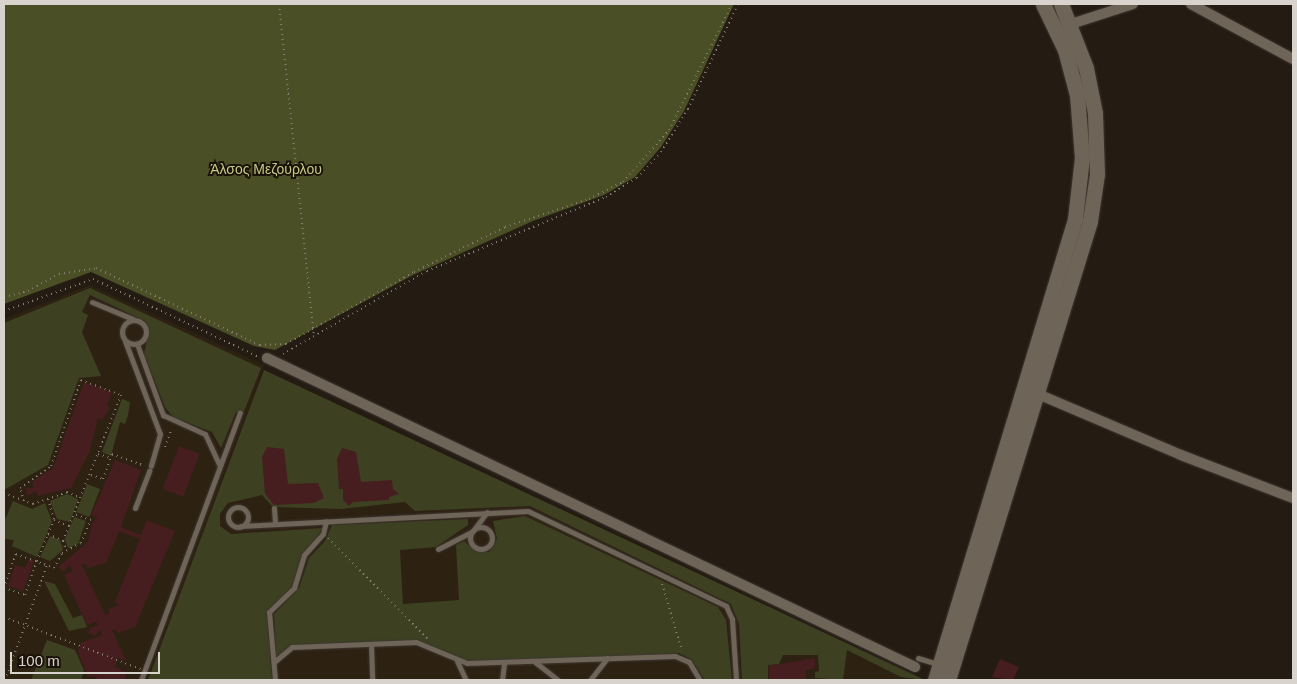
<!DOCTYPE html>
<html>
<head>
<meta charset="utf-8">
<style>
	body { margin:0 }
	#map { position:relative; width:1297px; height:684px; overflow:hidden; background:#241b12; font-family:Helvetica,sans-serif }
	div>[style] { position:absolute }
	.built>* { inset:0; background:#2d2112 }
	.green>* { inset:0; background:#3d4121; transform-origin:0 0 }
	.forest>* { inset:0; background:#4a4f25 }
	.building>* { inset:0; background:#471e1f; transform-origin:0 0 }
	.path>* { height:2px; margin-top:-1px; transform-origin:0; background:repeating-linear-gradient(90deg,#857d76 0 1px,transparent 0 5px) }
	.roads { filter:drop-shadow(0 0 1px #3e3732) drop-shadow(0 0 1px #3e3732) }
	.lane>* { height:5px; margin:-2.5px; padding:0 2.5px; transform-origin:2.5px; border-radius:2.5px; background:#6e6458 }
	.lane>.ring { margin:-2.5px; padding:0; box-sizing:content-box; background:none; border:5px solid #6e6458; border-radius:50% }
	.street>* { height:10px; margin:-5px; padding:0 5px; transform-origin:5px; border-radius:5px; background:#6e6458 }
	.secondary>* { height:15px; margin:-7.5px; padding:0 7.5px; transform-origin:7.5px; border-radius:7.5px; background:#6e6458 }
	.path-bridge>* { height:2px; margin-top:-1px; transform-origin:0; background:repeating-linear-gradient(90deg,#857d76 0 1px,transparent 0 5px) }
	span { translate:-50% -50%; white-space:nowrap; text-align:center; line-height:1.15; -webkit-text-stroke:4px #1a1209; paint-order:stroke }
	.park-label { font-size:14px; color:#c3cb85 }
	.frame { position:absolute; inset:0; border:5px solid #d9d3cd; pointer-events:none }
	.scale { position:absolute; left:10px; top:652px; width:150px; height:22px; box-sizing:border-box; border:2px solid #d9d3cd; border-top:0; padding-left:6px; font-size:15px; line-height:18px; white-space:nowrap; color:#d9d3cd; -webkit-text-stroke:4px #1a1209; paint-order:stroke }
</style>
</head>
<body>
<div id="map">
	<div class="built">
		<i style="clip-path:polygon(90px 285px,264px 365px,255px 393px,264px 370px,925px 680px,4px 680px,4px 319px)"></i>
	</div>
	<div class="green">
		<i style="clip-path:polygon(90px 288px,261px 368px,243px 414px,236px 412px,221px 448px,212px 432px,173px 417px,165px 407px,144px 354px,149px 329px,145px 321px,90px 295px,82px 312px,88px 315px,82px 332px,101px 376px,79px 378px,48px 465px,4px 490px,4px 323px)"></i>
		<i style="clip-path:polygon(264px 370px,925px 680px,901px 677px,847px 650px,843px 680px,815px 678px,815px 672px,819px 671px,818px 655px,783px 655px,779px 664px,768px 665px,768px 680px,742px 680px,739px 624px,731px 604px,530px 506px,415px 511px,405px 502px,341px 509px,273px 507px,262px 495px,228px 503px,220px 514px,220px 526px,231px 534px,323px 528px,305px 555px,296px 583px,267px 617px,272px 680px,148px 680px)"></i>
		<i style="clip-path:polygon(122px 399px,130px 402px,128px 415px,125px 424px,120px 422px,111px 456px,102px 452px)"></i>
		<i style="left:87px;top:484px;width:14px;height:30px;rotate:21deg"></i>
		<i style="clip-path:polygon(67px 494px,78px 499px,70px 522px,57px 519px,50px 501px)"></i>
		<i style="clip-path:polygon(13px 501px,32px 509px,45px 503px,52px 521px,37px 557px,12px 546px,14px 540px,4px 539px,4px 522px)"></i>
		<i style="clip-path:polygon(525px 516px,718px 607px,726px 620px,732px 680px,705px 680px,691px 659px,679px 653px,466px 665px,422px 646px,319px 644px,292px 645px,276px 657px,274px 614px,299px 588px,309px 558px,325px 541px,332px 525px,468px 519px,468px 525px,436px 547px,400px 550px,403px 604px,459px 600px,456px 545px,464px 541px,474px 550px,489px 552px,497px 539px,493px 521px)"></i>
		<i style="clip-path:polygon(74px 517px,86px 521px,78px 544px,68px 548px,65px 539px)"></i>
		<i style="clip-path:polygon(50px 536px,60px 540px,63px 550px,50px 561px,40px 557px)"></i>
		<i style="clip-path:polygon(44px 581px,55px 584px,73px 618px,82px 615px,87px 627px,69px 631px)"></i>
		<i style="clip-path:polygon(47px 640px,75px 650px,84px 670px,81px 680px,31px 680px)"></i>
	</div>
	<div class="forest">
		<i style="clip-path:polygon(4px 4px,734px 4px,684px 111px,661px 147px,635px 177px,604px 195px,533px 221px,413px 275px,275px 350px,254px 346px,91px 272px,4px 304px)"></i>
	</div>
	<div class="building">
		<i style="clip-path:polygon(84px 382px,112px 392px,107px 405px,110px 408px,102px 420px,98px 418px,89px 453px,71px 488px,38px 496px,36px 491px,27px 496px,26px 488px,34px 488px,32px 482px,53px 468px)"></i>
		<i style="left:179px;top:446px;width:22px;height:46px;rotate:21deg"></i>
		<i style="clip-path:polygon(267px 447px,284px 449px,288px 484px,318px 483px,324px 498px,314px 503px,274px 505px,265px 494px,262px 457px)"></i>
		<i style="clip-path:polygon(342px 448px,356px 452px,361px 482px,392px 480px,393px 489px,399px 494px,389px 497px,389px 500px,353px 502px,349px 506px,343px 500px,343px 489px,339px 489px,337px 459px)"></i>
		<i style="clip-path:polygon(evenodd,115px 460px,141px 470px,121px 527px,141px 535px,147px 520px,175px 531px,135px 627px,118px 633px,115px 629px,112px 630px,126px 661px,118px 658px,115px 667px,126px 672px,125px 680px,96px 680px,97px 676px,88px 677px,78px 652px,81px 643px,102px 635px,100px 630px,95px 636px,88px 633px,90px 627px,98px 626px,96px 621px,87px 625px,64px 575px,73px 571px,70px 565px,63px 572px,58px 567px,88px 542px,93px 521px,98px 518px,91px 515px,115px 460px,119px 531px,140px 539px,115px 602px,119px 605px,108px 609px,110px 613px,105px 615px,82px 565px,86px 564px,88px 568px,106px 563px,119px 531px)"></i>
		<i style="clip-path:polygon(29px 559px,34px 561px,23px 591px,8px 586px,15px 565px,25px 568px)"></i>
		<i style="clip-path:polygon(815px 658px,815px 669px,806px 670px,806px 680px,769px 680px,769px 666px)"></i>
		<i style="clip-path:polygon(1000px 659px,1019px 667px,1013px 680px,992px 677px)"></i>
	</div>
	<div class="path">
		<i style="left:279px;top:4px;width:335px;rotate:84deg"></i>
		<i style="left:4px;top:297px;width:25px;rotate:-14deg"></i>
		<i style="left:28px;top:291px;width:35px;rotate:-29deg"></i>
		<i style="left:59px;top:274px;width:37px;rotate:-9deg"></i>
		<i style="left:96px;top:268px;width:181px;rotate:25.2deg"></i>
		<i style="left:260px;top:345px;width:26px;rotate:-2deg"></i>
		<i style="left:286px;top:344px;width:147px;rotate:-29.4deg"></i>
		<i style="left:414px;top:272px;width:102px;rotate:-26.3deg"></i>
		<i style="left:505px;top:227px;width:89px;rotate:-18.4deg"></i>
		<i style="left:589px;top:199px;width:38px;rotate:-27deg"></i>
		<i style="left:623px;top:182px;width:69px;rotate:-48.5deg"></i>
		<i style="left:669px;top:130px;width:141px;rotate:-63.4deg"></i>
		<i style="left:4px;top:311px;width:95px;rotate:-19.8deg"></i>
		<i style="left:93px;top:279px;width:183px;rotate:25.2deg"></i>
		<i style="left:283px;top:354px;width:166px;rotate:-30deg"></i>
		<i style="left:427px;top:271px;width:194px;rotate:-22.5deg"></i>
		<i style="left:606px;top:197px;width:36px;rotate:-32deg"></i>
		<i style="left:637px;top:178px;width:35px;rotate:-47deg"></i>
		<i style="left:661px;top:152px;width:51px;rotate:-57.9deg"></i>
		<i style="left:688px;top:109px;width:116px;rotate:-64.5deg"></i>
		<i style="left:165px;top:447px;width:20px;rotate:-70deg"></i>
		<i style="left:98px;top:454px;width:13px;rotate:18deg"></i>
		<i style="left:91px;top:475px;width:13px;rotate:18deg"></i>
		<i style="left:103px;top:479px;width:27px;rotate:-70deg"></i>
		<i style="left:112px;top:454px;width:33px;rotate:20deg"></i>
		<i style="left:4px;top:493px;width:31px;rotate:21deg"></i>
		<i style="left:33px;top:504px;width:36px;rotate:-19deg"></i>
		<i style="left:67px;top:492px;width:13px;rotate:23deg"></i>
		<i style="left:48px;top:499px;width:22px;rotate:74deg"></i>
		<i style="left:24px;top:501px;width:14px;rotate:-107deg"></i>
		<i style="left:20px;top:488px;width:38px;rotate:-35deg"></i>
		<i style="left:51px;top:466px;width:91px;rotate:-70.8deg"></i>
		<i style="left:81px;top:380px;width:43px;rotate:20.6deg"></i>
		<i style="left:121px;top:395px;width:141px;rotate:111.7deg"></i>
		<i style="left:328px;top:538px;width:142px;rotate:45.3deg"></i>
		<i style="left:63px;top:541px;width:10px;rotate:73deg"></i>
		<i style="left:662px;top:584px;width:70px;rotate:73.4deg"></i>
		<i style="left:4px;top:588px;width:36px;rotate:-71deg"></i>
		<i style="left:16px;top:554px;width:40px;rotate:20.2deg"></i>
		<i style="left:54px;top:568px;width:17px;rotate:-62deg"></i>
		<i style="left:62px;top:553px;width:21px;rotate:-28deg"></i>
		<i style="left:81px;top:543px;width:25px;rotate:-67deg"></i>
		<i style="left:91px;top:520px;width:18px;rotate:-161deg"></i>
		<i style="left:4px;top:588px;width:22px;rotate:18deg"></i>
		<i style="left:25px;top:595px;width:36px;rotate:-71deg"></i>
		<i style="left:37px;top:561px;width:29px;rotate:-68deg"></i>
		<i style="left:48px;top:534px;width:15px;rotate:-67deg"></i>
		<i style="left:54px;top:520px;width:16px;rotate:22deg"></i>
		<i style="left:69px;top:526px;width:16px;rotate:112deg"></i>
		<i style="left:63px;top:541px;width:17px;rotate:-155deg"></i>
		<i style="left:5px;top:680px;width:122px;rotate:-69.9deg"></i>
	</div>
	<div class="roads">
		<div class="lane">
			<i style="left:92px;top:302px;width:44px;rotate:22.5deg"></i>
			<i class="ring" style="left:122px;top:320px;width:19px;height:19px"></i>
			<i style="left:125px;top:341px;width:99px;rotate:69.4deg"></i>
			<i style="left:160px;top:434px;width:33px;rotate:106deg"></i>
			<i style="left:137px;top:344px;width:76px;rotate:69.9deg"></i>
			<i style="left:163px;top:415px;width:46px;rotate:24.3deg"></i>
			<i style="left:205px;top:434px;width:35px;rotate:65deg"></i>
			<i class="ring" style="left:228px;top:507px;width:15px;height:15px"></i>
			<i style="left:135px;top:508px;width:40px;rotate:-69deg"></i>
			<i style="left:274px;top:508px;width:16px;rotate:86deg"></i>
			<i style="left:241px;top:526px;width:287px;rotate:-3deg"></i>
			<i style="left:528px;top:511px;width:220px;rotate:25.6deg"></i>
			<i style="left:726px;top:606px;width:14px;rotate:65deg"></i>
			<i style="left:732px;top:619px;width:61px;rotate:86.2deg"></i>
			<i class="ring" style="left:470px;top:527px;width:17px;height:17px"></i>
			<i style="left:438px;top:549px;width:38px;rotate:-27deg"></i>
			<i style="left:472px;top:532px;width:25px;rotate:-53deg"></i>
			<i style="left:371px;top:644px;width:36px;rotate:88deg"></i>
			<i style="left:918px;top:658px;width:21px;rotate:17deg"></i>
			<i style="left:457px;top:661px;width:21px;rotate:65deg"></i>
			<i style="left:274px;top:662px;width:23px;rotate:-40deg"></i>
			<i style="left:292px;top:647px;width:124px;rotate:-2.3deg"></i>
			<i style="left:416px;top:642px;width:55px;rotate:22.4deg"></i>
			<i style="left:467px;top:663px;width:208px;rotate:-1.9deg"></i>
			<i style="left:675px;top:656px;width:15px;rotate:23deg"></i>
			<i style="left:689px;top:662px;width:21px;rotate:59deg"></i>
			<i style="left:535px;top:662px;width:29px;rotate:38deg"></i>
			<i style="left:141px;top:680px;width:285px;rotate:-69.7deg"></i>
			<i style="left:275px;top:680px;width:68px;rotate:-95deg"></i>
			<i style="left:269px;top:612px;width:35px;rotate:-44deg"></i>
			<i style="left:294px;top:588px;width:34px;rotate:-73deg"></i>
			<i style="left:304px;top:555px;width:28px;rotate:-48deg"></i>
			<i style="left:323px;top:534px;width:13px;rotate:-77deg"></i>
			<i style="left:502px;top:680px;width:16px;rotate:-83deg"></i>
			<i style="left:590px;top:680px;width:28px;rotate:-52deg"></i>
		</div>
		<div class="street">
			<i style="left:1191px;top:4px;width:116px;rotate:28.3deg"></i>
			<i style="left:1071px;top:24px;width:65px;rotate:-17.9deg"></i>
			<i style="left:267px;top:358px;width:718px;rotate:25.49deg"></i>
			<i style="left:1038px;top:394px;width:155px;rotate:23.1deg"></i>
			<i style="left:1181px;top:455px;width:120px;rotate:21deg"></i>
		</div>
		<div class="secondary">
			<i style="left:935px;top:680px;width:482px;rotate:-73.1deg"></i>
			<i style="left:1075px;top:219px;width:61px;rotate:-83.5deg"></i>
			<i style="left:1082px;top:158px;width:63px;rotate:-94.5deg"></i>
			<i style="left:1077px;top:95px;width:47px;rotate:-104.9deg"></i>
			<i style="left:1065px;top:50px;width:51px;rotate:-115.6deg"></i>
			<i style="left:948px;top:680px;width:480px;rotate:-72.8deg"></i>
			<i style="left:1090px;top:221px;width:48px;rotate:-81.5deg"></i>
			<i style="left:1097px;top:174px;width:61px;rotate:-91.9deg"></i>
			<i style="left:1095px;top:113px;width:46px;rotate:-101.3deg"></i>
			<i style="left:1086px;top:68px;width:69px;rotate:-111.3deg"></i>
		</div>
	</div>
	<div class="path-bridge">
		<i style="left:4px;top:617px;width:154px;rotate:20.9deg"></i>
	</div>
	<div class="park-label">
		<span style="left:266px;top:169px">Άλσος Μεζούρλου</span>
	</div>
	<div class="frame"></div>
	<div class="scale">100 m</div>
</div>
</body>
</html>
